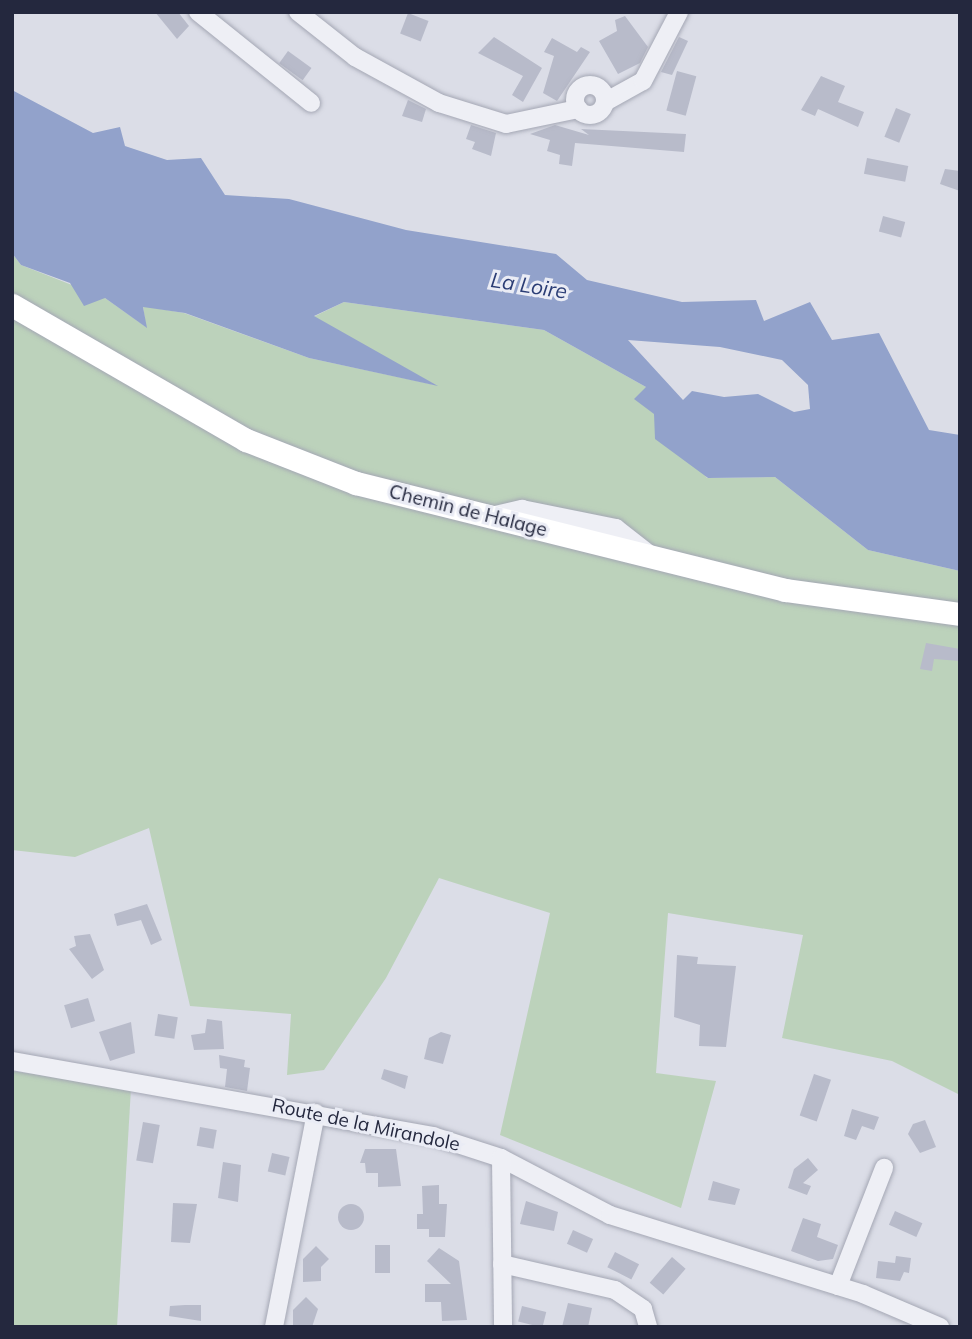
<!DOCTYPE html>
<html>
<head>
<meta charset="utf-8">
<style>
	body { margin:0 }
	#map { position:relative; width:972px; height:1339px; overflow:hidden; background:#dbdde7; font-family:Mulish,sans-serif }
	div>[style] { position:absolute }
	.green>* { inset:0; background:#bcd2bb }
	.water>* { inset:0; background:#92a2cb }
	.building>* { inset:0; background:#b8bbca; transform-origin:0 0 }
	.round { border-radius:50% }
	.roads { filter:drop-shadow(0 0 2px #a4a7b4) drop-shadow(0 0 2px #a4a7b4) }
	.minor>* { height:18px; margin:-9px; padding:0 9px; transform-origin:9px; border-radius:9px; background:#eeeff5 }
	.minor>.ring { margin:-9px; padding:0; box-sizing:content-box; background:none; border:18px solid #eeeff5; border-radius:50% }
	.major>* { height:23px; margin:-11.5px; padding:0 11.5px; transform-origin:11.5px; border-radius:11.5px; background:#fff }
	span { translate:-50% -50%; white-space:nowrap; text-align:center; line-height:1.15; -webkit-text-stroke:6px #eaecf5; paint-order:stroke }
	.street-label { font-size:19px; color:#24283e }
	.water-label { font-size:21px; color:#2b3d75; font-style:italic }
	.frame { position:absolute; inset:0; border:14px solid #24283e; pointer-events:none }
</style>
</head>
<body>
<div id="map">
	<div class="green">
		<i style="clip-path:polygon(12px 253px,21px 265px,105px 298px,146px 327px,143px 306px,184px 313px,309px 358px,435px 385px,313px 317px,344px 302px,544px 330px,646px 387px,654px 414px,707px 478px,775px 477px,868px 550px,960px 571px,960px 1095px,892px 1061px,782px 1038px,803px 935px,668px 913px,656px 1073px,716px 1081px,681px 1208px,500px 1135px,550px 913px,439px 878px,386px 978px,324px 1070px,287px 1075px,291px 1014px,190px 1006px,149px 828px,75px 857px,12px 850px)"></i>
		<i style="clip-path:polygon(12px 1071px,131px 1088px,117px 1327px,12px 1327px)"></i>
	</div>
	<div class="water">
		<i style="clip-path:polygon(evenodd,12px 90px,93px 133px,120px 127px,125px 146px,167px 160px,201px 158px,225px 195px,289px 199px,406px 230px,556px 254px,587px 280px,682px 302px,756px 300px,764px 321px,810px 302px,832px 340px,879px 333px,929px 430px,960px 435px,960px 571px,868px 550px,775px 477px,708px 478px,655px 439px,654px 414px,634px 399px,646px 387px,544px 330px,344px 302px,314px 316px,438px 386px,309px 358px,185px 313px,143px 307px,147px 328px,105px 298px,84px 306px,70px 283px,21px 265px,12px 253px,12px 90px,628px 340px,720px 347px,782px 360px,808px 385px,810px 409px,794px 412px,758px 394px,724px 397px,692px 391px,683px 400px,628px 340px)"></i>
	</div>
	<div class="building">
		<i style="clip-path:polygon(155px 12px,178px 12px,189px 26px,177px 39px)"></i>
		<i style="left:408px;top:13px;width:22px;height:22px;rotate:21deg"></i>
		<i style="clip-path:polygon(625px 16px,648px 47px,640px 63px,618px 74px,599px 41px,617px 31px,615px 20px)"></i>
		<i style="clip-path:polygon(494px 37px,542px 68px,523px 102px,512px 95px,523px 76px,478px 53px)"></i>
		<i style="clip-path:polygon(679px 37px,688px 41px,672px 75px,661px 72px)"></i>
		<i style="clip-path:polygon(552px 38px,577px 52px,581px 47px,590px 52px,557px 101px,543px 93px,554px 56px,544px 52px)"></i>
		<i style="left:288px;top:51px;width:29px;height:15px;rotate:36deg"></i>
		<i style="left:677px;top:71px;width:20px;height:41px;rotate:15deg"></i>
		<i style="clip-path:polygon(821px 76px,845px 86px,838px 102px,864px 112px,858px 127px,818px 109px,815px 116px,801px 110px)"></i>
		<i style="clip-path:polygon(408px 100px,426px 109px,422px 122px,402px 116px)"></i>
		<i style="left:896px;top:108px;width:16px;height:31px;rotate:22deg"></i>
		<i style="clip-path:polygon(471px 125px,496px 133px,491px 156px,472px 149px,475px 142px,466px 139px)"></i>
		<i style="clip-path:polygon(555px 125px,589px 135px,581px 129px,686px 134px,684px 152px,575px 143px,572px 166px,559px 164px,560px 155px,547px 151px,550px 140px,530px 134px)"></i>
		<i style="left:867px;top:158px;width:42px;height:16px;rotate:11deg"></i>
		<i style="clip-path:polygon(945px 169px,960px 171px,960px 191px,940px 184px)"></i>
		<i style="left:883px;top:216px;width:23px;height:16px;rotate:15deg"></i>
		<i style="clip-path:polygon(926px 643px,960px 649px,960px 661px,934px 659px,932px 671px,920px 669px)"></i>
		<i style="clip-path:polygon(147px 904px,162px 940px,151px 945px,141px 920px,117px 926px,114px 914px)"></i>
		<i style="clip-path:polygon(90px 934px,104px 970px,92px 979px,69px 949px,76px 946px,74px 936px)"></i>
		<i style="clip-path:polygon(677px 955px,698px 957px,697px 964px,736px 966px,726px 1047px,699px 1046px,700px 1025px,674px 1017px)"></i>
		<i style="left:88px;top:998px;width:24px;height:25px;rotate:73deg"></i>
		<i style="left:158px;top:1014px;width:20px;height:22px;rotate:9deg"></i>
		<i style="clip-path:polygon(207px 1019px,222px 1021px,224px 1049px,194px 1050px,191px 1035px,205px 1033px)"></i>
		<i style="clip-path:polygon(131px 1022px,135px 1053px,110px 1061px,99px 1032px)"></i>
		<i style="clip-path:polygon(441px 1032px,451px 1035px,443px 1064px,424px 1059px,429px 1038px)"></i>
		<i style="clip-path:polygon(219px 1055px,245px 1060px,244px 1067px,250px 1068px,247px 1091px,225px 1087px,227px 1069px,220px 1068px)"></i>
		<i style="clip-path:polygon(384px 1069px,408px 1076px,405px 1089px,381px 1079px)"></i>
		<i style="left:814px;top:1074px;width:18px;height:44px;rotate:19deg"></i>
		<i style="clip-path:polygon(852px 1109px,879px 1117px,874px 1130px,862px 1126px,856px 1140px,844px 1136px)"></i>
		<i style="clip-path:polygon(925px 1120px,936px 1147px,920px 1153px,908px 1134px,913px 1124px)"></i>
		<i style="left:143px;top:1122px;width:17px;height:39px;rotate:10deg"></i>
		<i style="left:200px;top:1127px;width:17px;height:19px;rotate:10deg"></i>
		<i style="clip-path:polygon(365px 1149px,396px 1149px,401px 1186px,378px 1187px,378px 1173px,366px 1173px,365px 1163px,360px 1163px)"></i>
		<i style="left:272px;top:1153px;width:18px;height:19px;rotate:13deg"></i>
		<i style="clip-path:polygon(808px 1158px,818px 1170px,803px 1183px,811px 1186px,807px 1195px,788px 1188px,794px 1169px)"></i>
		<i style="clip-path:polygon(223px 1162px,241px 1165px,238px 1202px,218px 1198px)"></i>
		<i style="clip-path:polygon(713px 1181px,740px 1189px,735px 1205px,708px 1200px)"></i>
		<i style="clip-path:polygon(439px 1185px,439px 1204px,447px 1204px,445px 1237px,429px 1237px,429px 1229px,417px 1229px,417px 1214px,423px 1214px,422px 1186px)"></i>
		<i style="clip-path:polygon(526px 1201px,558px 1212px,554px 1231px,520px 1224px)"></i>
		<i style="clip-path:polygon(173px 1203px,197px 1204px,190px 1243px,171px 1242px)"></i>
		<i class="round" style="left:338px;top:1204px;width:26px;height:26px"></i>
		<i style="left:895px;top:1211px;width:30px;height:15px;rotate:24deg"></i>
		<i style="clip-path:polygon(803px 1218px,821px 1224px,817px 1237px,838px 1245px,833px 1259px,818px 1261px,791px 1251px)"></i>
		<i style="left:573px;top:1230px;width:22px;height:15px;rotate:24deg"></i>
		<i style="left:375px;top:1245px;width:15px;height:28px"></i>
		<i style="clip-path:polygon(316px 1246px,329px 1259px,321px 1267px,321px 1281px,303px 1282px,303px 1259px)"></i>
		<i style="clip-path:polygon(439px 1248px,459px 1261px,467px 1320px,442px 1321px,441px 1302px,425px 1302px,425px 1284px,451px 1284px,427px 1261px)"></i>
		<i style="left:615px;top:1252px;width:27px;height:17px;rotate:27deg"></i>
		<i style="clip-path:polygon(896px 1256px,911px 1258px,909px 1273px,904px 1272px,900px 1281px,876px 1278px,878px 1261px,895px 1263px)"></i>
		<i style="left:672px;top:1257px;width:18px;height:34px;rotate:41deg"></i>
		<i style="clip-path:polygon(306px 1297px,318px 1309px,312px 1327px,293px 1327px,293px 1310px)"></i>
		<i style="clip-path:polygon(568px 1303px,592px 1308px,588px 1327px,562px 1327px)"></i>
		<i style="clip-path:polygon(185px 1305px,201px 1305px,201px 1321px,169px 1316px,170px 1306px)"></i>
		<i style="left:522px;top:1306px;width:25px;height:16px;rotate:14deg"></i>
	</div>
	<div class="roads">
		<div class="minor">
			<i style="left:198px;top:12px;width:145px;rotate:38.8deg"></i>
			<i style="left:298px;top:12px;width:73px;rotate:38.3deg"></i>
			<i style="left:355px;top:57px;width:96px;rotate:28.7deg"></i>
			<i style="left:439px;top:103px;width:70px;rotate:17.4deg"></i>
			<i style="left:506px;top:124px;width:74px;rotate:-11.8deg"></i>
			<i class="ring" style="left:575px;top:85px;width:12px;height:12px"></i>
			<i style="left:605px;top:102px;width:43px;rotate:-28.9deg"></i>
			<i style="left:643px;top:81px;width:78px;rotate:-62.4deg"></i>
			<i style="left:491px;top:516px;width:32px;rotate:-13deg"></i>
			<i style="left:522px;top:509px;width:96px;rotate:11.4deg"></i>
			<i style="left:616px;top:528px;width:41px;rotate:38deg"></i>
			<i style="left:12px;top:1061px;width:428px;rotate:10.1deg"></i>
			<i style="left:433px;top:1136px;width:71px;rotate:17.9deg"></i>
			<i style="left:501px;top:1158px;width:123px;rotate:27.6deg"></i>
			<i style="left:610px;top:1215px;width:265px;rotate:17.3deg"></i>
			<i style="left:863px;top:1294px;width:84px;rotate:23.2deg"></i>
			<i style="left:501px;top:1158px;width:169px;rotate:89.3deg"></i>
			<i style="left:502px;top:1264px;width:116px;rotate:13deg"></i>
			<i style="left:615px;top:1290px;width:34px;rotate:34deg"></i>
			<i style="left:643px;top:1309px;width:19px;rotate:74deg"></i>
			<i style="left:838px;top:1286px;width:127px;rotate:-68.7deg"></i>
			<i style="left:274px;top:1327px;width:218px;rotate:-78.9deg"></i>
		</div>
		<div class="major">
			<i style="left:12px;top:305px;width:270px;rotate:30deg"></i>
			<i style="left:246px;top:440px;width:118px;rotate:21.4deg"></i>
			<i style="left:356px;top:483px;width:442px;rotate:14deg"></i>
			<i style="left:785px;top:590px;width:177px;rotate:7.8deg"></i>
		</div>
	</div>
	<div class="street-label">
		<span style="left:468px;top:511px;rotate:14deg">Chemin de Halage</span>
		<span style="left:366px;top:1125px;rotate:12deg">Route de la Mirandole</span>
	</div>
	<div class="water-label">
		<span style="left:529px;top:285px;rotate:9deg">La Loire</span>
	</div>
	<div class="frame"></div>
</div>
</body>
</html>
